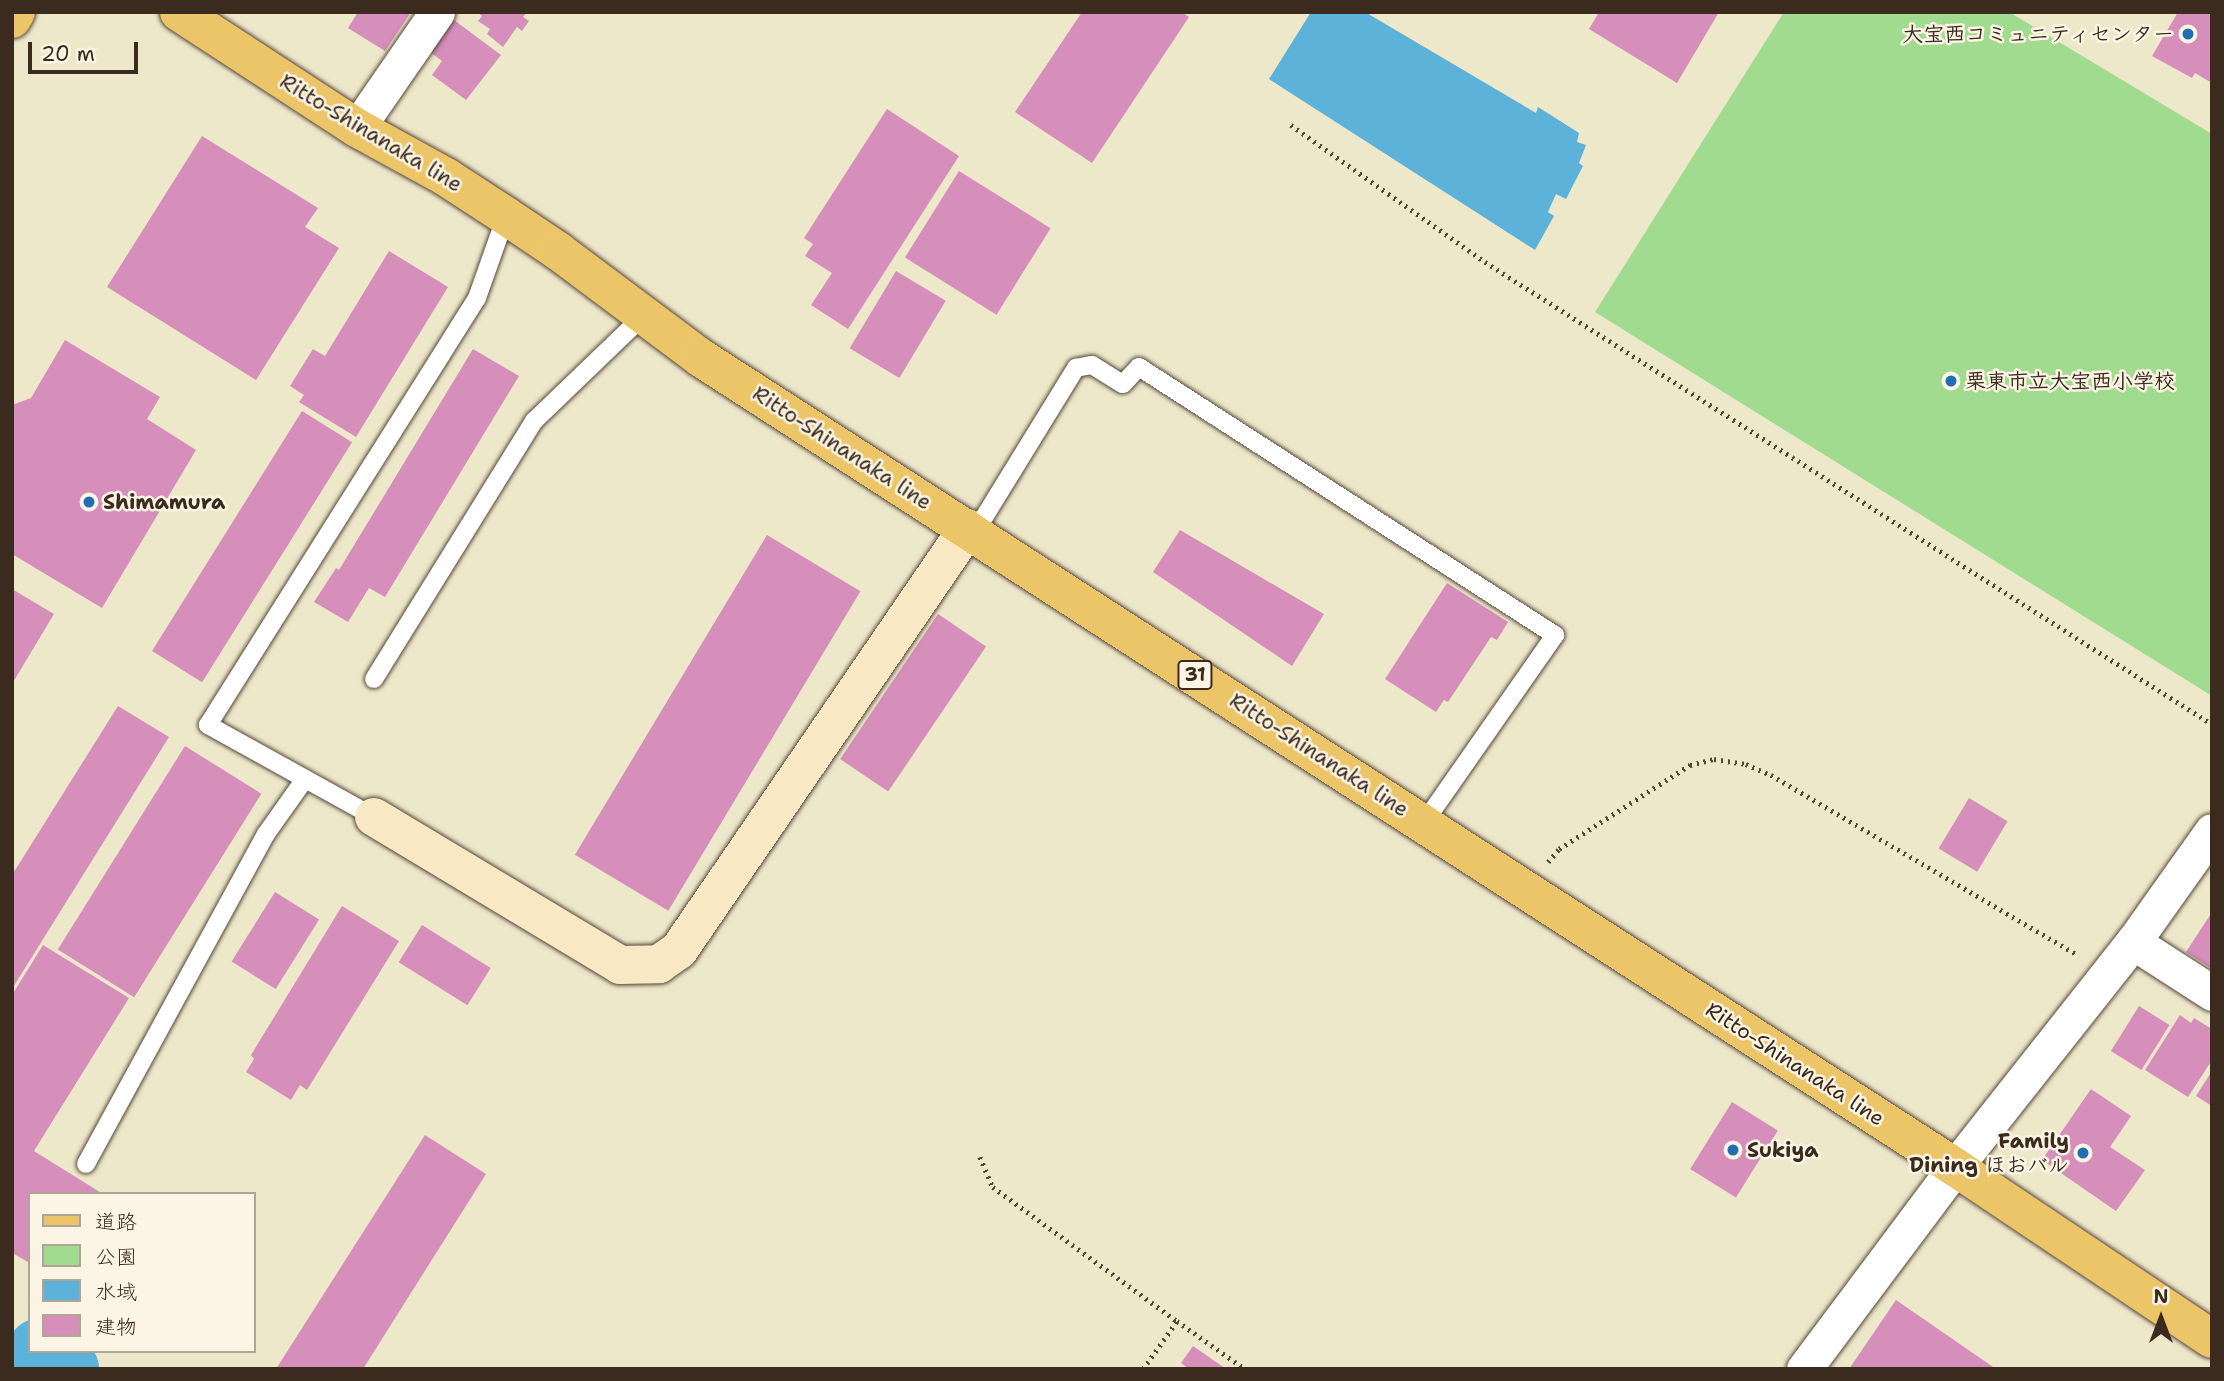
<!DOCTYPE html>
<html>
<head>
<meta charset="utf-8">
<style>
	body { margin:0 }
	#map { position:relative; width:2224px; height:1381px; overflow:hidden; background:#eee8cb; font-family:"Shantell Sans","Klee One",sans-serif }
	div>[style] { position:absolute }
	.green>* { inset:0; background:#a0db8f }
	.water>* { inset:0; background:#5db2d9 }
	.river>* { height:66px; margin:-33px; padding:0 33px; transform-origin:33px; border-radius:33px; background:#5db2d9 }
	.building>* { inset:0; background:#d68ebb; transform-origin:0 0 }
	.path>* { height:4.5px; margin-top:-2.25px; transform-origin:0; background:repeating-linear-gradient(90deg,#564638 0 2px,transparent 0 7px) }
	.roads { filter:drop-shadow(0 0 2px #564638) drop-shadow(0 0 2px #564638) }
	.lane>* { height:18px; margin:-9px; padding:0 9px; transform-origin:9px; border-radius:9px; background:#fff }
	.street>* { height:35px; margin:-17.5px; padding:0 17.5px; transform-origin:17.5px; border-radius:17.5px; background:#fff }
	.secondary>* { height:38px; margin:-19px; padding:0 19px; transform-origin:19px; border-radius:19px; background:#f8e8c3 }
	.primary>* { height:38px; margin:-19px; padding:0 19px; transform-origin:19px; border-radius:19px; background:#edc569 }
	.dots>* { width:19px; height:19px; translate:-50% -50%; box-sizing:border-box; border:4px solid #fcf5e5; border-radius:50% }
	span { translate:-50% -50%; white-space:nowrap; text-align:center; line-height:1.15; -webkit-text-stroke:5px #fcf5e5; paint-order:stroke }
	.shield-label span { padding:2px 5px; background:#fcf5e5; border:2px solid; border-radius:5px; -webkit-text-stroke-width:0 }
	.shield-label { font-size:19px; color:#3b2a1e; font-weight:700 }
	.poi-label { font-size:21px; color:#3b2a1e; font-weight:700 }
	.right { translate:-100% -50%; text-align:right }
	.left { translate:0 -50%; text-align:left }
	.street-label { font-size:21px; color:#3b2a1e }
	.frame { position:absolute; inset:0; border:14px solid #3b2a1e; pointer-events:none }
	.legend { position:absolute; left:28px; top:1192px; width:228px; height:161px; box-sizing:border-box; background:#fcf5e5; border:2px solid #afa495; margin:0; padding:9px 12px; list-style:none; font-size:21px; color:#3b2a1e }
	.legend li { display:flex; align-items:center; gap:14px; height:35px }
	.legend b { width:35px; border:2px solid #afa495 }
	.north { position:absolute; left:2126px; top:1283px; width:70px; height:70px; -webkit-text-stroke:5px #fcf5e5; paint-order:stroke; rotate:0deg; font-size:19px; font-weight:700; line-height:28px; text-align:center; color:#3b2a1e }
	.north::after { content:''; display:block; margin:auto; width:24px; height:32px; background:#3b2a1e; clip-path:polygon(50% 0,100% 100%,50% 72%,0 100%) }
	.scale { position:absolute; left:28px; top:42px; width:110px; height:32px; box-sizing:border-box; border:4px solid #3b2a1e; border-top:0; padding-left:9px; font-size:21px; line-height:24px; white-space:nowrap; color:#3b2a1e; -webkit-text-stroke:5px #fcf5e5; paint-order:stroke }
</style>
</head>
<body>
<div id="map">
	<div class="green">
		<i style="clip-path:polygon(1784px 12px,2009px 12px,2212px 134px,2212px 696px,1595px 312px)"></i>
	</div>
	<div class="water">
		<i style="clip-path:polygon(1311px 12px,1365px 12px,1536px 113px,1538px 107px,1579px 133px,1577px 142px,1586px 145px,1579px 163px,1583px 166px,1566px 199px,1556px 194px,1548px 212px,1554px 216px,1535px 250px,1269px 79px)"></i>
	</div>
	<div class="river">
		<i style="left:40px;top:1351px;width:32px;rotate:35deg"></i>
	</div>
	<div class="building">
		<i style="clip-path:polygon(358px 12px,411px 12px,385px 51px,348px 28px)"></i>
		<i style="clip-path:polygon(477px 12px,527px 12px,523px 17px,529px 21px,522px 31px,517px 27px,503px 47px,487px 34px,490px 29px,478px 21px,482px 16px)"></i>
		<i style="clip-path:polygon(1082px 12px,1182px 12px,1189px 17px,1092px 163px,1015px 112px)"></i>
		<i style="clip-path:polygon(1599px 12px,1719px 12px,1677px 83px,1589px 29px)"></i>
		<i style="clip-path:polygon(2178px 12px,2212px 12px,2212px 83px,2195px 73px,2192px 78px,2152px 56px)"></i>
		<i style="clip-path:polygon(454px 20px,501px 55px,466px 100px,432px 75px,442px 61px,430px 52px)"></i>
		<i style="clip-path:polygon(887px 109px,959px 156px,848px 329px,811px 305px,832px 273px,805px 256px,813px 244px,804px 238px)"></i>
		<i style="clip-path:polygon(202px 136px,318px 208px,305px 227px,339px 248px,256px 380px,107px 287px)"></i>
		<i style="left:959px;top:171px;width:108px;height:102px;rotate:32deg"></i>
		<i style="clip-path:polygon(389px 251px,448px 287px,356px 437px,299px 402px,304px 395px,290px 386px,313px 349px,325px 356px)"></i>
		<i style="left:896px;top:271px;width:58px;height:90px;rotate:31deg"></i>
		<i style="clip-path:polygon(65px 340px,160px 397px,147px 419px,196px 450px,102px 608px,12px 554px,12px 405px,31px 398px)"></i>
		<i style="clip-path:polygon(473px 349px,519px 376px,385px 597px,369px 588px,348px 622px,314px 602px,336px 568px,339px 570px)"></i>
		<i style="left:302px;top:411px;width:59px;height:283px;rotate:32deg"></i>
		<i style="clip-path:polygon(1180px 530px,1324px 614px,1292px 666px,1153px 572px)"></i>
		<i style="left:767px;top:535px;width:109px;height:373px;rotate:31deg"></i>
		<i style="clip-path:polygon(1447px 583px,1508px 622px,1497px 640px,1491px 637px,1448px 702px,1444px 700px,1436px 712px,1385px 679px)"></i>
		<i style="clip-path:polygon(12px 589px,54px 614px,12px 684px)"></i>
		<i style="left:938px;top:614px;width:58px;height:175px;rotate:34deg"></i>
		<i style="clip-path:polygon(118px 706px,169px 737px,12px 989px,12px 875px)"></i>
		<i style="left:185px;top:746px;width:90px;height:240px;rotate:32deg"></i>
		<i style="left:1969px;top:798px;width:45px;height:59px;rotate:31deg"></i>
		<i style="left:275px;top:892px;width:52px;height:82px;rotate:32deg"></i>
		<i style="clip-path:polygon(342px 906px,399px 941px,307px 1090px,300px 1085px,291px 1100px,246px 1072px,254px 1059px,251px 1055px)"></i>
		<i style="clip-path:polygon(2212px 912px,2212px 969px,2186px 952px)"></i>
		<i style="left:422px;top:925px;width:81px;height:44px;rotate:32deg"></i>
		<i style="clip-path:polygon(43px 945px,129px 998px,34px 1151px,103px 1194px,30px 1194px,30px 1263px,12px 1253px,12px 995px)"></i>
		<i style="left:2139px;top:1006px;width:36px;height:53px;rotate:32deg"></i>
		<i style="clip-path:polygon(2180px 1015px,2191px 1023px,2194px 1018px,2212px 1029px,2212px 1060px,2188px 1097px,2145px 1070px)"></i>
		<i style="clip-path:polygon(2212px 1071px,2212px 1106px,2196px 1096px)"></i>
		<i style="clip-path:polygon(2091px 1089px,2131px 1116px,2110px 1147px,2145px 1170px,2116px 1211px,2042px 1160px)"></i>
		<i style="left:1732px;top:1102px;width:54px;height:79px;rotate:32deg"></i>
		<i style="clip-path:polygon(425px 1135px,486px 1174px,363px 1369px,276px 1369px)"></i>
		<i style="clip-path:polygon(1896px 1300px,1996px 1369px,1849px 1369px)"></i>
		<i style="clip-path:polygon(1193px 1346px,1226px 1369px,1189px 1369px,1181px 1363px)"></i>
	</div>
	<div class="path">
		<i style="left:1291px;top:125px;width:237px;rotate:35.2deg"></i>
		<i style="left:1485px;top:262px;width:861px;rotate:32.44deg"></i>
		<i style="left:1548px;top:862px;width:17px;rotate:-50deg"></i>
		<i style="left:1559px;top:849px;width:156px;rotate:-32.7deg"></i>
		<i style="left:1690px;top:765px;width:25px;rotate:-14deg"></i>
		<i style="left:1714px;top:759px;width:32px;rotate:9deg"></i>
		<i style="left:1746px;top:764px;width:27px;rotate:24deg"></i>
		<i style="left:1771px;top:775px;width:357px;rotate:30.4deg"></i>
		<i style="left:980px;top:1157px;width:33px;rotate:67deg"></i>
		<i style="left:993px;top:1187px;width:228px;rotate:36.1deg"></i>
		<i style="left:1143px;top:1369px;width:59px;rotate:-54.7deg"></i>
		<i style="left:1177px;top:1321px;width:83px;rotate:35.2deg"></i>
	</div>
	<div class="roads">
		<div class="lane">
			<i style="left:975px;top:532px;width:193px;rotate:-58.4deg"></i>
			<i style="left:1076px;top:368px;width:16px;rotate:-11deg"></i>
			<i style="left:1092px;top:365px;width:36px;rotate:32deg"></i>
			<i style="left:1123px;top:384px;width:23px;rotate:-47deg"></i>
			<i style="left:1139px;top:367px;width:495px;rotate:32.8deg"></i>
			<i style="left:1555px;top:635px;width:229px;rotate:124.9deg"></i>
			<i style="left:374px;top:679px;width:304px;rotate:-58.2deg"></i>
			<i style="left:534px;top:421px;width:153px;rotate:-43.9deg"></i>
			<i style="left:374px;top:817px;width:190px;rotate:-151deg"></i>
			<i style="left:208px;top:725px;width:505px;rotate:-57.79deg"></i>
			<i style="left:477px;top:298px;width:87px;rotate:-70.5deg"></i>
			<i style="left:86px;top:1164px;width:376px;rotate:-61.4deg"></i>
			<i style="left:266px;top:834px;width:67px;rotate:-54.7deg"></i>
		</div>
		<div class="street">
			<i style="left:357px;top:128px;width:141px;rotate:-55.4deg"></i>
			<i style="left:2133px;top:942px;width:94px;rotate:32.8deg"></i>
			<i style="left:1804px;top:1369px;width:252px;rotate:-53.2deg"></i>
			<i style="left:1955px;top:1167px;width:287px;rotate:-51.7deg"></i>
			<i style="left:2133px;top:942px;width:136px;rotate:-54.6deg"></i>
		</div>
		<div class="secondary">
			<i style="left:374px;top:817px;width:287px;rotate:31deg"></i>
			<i style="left:620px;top:965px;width:39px;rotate:-1deg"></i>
			<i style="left:659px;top:964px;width:24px;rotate:-35deg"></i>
			<i style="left:679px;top:950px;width:511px;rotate:-55.6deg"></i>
		</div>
		<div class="primary">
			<i style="left:179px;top:12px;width:212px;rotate:33.1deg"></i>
			<i style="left:357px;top:128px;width:102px;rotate:28.8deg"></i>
			<i style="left:446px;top:177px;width:72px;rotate:33deg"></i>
			<i style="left:506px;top:216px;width:63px;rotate:33.9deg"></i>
			<i style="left:558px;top:251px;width:179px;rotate:36.8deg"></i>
			<i style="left:701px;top:358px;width:1492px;rotate:32.83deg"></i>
			<i style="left:1955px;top:1167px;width:309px;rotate:33.8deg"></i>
			<i style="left:12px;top:19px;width:8px;rotate:-60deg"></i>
		</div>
	</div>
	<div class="dots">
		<i style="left:2188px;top:34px;background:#1f6fb2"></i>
		<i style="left:1951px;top:381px;background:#1f6fb2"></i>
		<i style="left:89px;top:502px;background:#1f6fb2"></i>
		<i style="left:1733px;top:1150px;background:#1f6fb2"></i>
		<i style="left:2083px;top:1153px;background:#1f6fb2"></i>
	</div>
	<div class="shield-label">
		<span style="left:1195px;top:675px">31</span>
	</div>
	<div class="poi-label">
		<span class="right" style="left:2174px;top:34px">大宝西コミュニティセンター</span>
		<span class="left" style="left:1965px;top:381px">栗東市立大宝西小学校</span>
		<span class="left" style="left:103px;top:502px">Shimamura</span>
		<span class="right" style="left:2069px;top:1153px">Family<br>Dining ほおバル</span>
		<span class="left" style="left:1747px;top:1150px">Sukiya</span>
	</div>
	<div class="street-label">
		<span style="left:371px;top:133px;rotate:31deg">Ritto-Shinanaka line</span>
		<span style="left:842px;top:448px;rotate:33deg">Ritto-Shinanaka line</span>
		<span style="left:1319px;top:755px;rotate:33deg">Ritto-Shinanaka line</span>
		<span style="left:1795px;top:1064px;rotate:33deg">Ritto-Shinanaka line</span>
	</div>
	<div class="frame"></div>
	<ul class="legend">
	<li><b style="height:9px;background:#edc569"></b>道路</li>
	<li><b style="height:19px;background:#a0db8f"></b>公園</li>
	<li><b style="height:19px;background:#5db2d9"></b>水域</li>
	<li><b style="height:19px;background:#d68ebb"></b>建物</li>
	</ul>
	<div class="north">N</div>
	<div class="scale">20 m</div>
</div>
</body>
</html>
